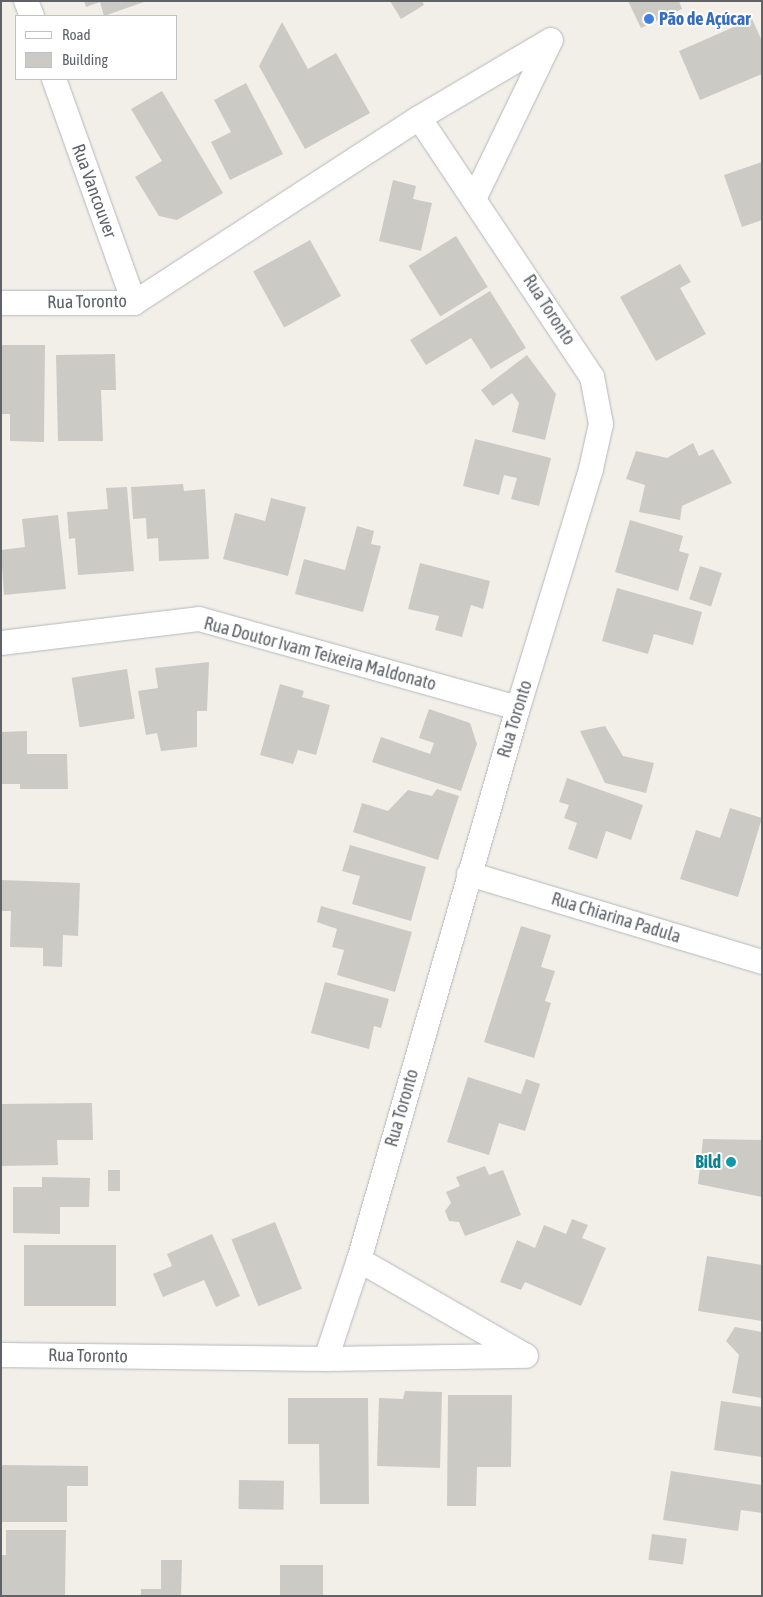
<!DOCTYPE html>
<html>
<head>
<meta charset="utf-8">
<style>
	body { margin:0 }
	#map { position:relative; width:763px; height:1597px; overflow:hidden; background:#f1efe8; font-family:"Asap Condensed",sans-serif }
	div>[style] { position:absolute }
	.building>* { inset:0; background:#cccac5; transform-origin:0 0 }
	.roads { filter:drop-shadow(0 0 1px #b5b8bc) drop-shadow(0 0 1px #b5b8bc) }
	.street>* { height:24px; margin:-12px; padding:0 12px; transform-origin:12px; border-radius:12px; background:#fff }
	.dots>* { width:14px; height:14px; translate:-50% -50%; box-sizing:border-box; border:2px solid #fff; border-radius:50% }
	span { translate:-50% -50%; white-space:nowrap; text-align:center; line-height:1.15; -webkit-text-stroke:4px #fff; paint-order:stroke }
	.shop-label { font-size:18px; color:#366cbe; font-weight:700 }
	.left { translate:0 -50%; text-align:left }
	.street-label { font-size:18px; color:#5f6368 }
	.culture-label { font-size:18px; color:#0d838f; font-weight:700 }
	.right { translate:-100% -50%; text-align:right }
	.frame { position:absolute; inset:0; border:2px solid #5f6368; pointer-events:none }
	.legend { position:absolute; left:15px; top:15px; width:162px; height:65px; box-sizing:border-box; background:#fff; border:1px solid #bfc1c3; margin:0; padding:6px 9px; list-style:none; font-size:15px; color:#5f6368 }
	.legend li { display:flex; align-items:center; gap:10px; height:25px }
	.legend b { width:25px; border:1px solid #bfc1c3 }
</style>
</head>
<body>
<div id="map">
	<div class="building">
		<i style="clip-path:polygon(84px 1px,144px 1px,144px 2px,104px 16px,100px 2px,86px 7px)"></i>
		<i style="clip-path:polygon(390px 1px,422px 1px,424px 5px,401px 19px)"></i>
		<i style="clip-path:polygon(628px 1px,679px 1px,682px 9px,641px 28px)"></i>
		<i style="clip-path:polygon(752px 19px,762px 41px,762px 74px,700px 100px,679px 51px)"></i>
		<i style="clip-path:polygon(282px 22px,308px 69px,336px 53px,370px 113px,305px 149px,259px 66px)"></i>
		<i style="clip-path:polygon(246px 83px,283px 154px,230px 180px,211px 142px,231px 132px,214px 100px)"></i>
		<i style="clip-path:polygon(162px 91px,223px 193px,177px 220px,159px 216px,135px 177px,162px 161px,131px 109px)"></i>
		<i style="clip-path:polygon(762px 162px,762px 220px,742px 227px,724px 175px)"></i>
		<i style="clip-path:polygon(393px 180px,416px 186px,413px 199px,432px 203px,421px 251px,379px 241px)"></i>
		<i style="left:456px;top:236px;width:60px;height:56px;rotate:58deg"></i>
		<i style="left:310px;top:240px;width:64px;height:65px;rotate:61deg"></i>
		<i style="clip-path:polygon(680px 264px,691px 282px,680px 288px,706px 334px,656px 361px,620px 297px)"></i>
		<i style="clip-path:polygon(490px 291px,526px 348px,491px 369px,471px 338px,426px 365px,410px 340px)"></i>
		<i style="clip-path:polygon(1px 345px,45px 345px,44px 442px,10px 441px,10px 414px,1px 414px)"></i>
		<i style="clip-path:polygon(115px 354px,116px 390px,101px 390px,103px 441px,58px 441px,56px 355px)"></i>
		<i style="clip-path:polygon(527px 355px,556px 394px,545px 440px,512px 432px,519px 403px,512px 393px,493px 406px,481px 390px)"></i>
		<i style="clip-path:polygon(475px 439px,551px 458px,539px 506px,511px 499px,517px 478px,504px 475px,499px 495px,463px 486px)"></i>
		<i style="clip-path:polygon(693px 443px,699px 456px,713px 449px,732px 483px,682px 506px,680px 520px,639px 512px,645px 485px,626px 479px,636px 451px,667px 458px)"></i>
		<i style="clip-path:polygon(183px 484px,184px 491px,205px 489px,209px 559px,159px 561px,158px 538px,147px 539px,146px 518px,133px 519px,131px 487px)"></i>
		<i style="clip-path:polygon(127px 487px,134px 571px,78px 575px,75px 538px,69px 539px,67px 512px,108px 509px,106px 488px)"></i>
		<i style="clip-path:polygon(271px 498px,306px 507px,288px 576px,223px 559px,235px 513px,265px 521px)"></i>
		<i style="clip-path:polygon(58px 515px,66px 589px,4px 595px,1px 550px,25px 547px,22px 519px)"></i>
		<i style="clip-path:polygon(630px 520px,683px 536px,679px 551px,689px 554px,678px 591px,615px 572px)"></i>
		<i style="clip-path:polygon(357px 526px,374px 531px,371px 544px,381px 546px,363px 612px,295px 594px,304px 559px,345px 570px)"></i>
		<i style="clip-path:polygon(420px 563px,490px 581px,483px 609px,471px 605px,462px 637px,435px 630px,439px 616px,408px 609px)"></i>
		<i style="left:700px;top:566px;width:23px;height:35px;rotate:18deg"></i>
		<i style="clip-path:polygon(617px 588px,702px 612px,693px 645px,654px 634px,648px 654px,602px 641px)"></i>
		<i style="clip-path:polygon(209px 662px,207px 711px,197px 711px,197px 747px,161px 751px,157px 733px,146px 735px,138px 691px,158px 688px,155px 668px)"></i>
		<i style="left:127px;top:669px;width:50px;height:56px;rotate:81deg"></i>
		<i style="clip-path:polygon(280px 684px,304px 691px,302px 697px,330px 705px,316px 755px,298px 750px,293px 764px,260px 755px)"></i>
		<i style="clip-path:polygon(429px 709px,470px 723px,477px 744px,461px 791px,372px 762px,381px 737px,430px 754px,434px 743px,419px 738px)"></i>
		<i style="clip-path:polygon(605px 726px,623px 756px,654px 763px,646px 793px,605px 783px,580px 731px)"></i>
		<i style="clip-path:polygon(27px 731px,27px 754px,67px 754px,68px 789px,20px 789px,20px 784px,1px 784px,1px 732px)"></i>
		<i style="clip-path:polygon(567px 778px,643px 805px,631px 840px,606px 831px,597px 859px,568px 849px,577px 823px,564px 818px,569px 805px,559px 802px)"></i>
		<i style="clip-path:polygon(437px 789px,459px 796px,438px 860px,353px 832px,362px 803px,388px 811px,408px 790px,432px 796px)"></i>
		<i style="clip-path:polygon(730px 808px,762px 818px,738px 897px,680px 879px,696px 830px,720px 838px)"></i>
		<i style="clip-path:polygon(350px 845px,426px 867px,411px 921px,352px 904px,360px 876px,342px 871px)"></i>
		<i style="clip-path:polygon(1px 880px,80px 883px,78px 936px,63px 935px,62px 967px,43px 966px,43px 948px,10px 947px,11px 911px,1px 911px)"></i>
		<i style="clip-path:polygon(321px 906px,412px 932px,395px 992px,337px 975px,344px 950px,332px 947px,337px 929px,317px 922px)"></i>
		<i style="clip-path:polygon(521px 926px,551px 935px,541px 967px,555px 971px,545px 1001px,551px 1003px,534px 1058px,484px 1042px)"></i>
		<i style="clip-path:polygon(325px 982px,389px 999px,381px 1028px,374px 1026px,369px 1049px,311px 1033px)"></i>
		<i style="clip-path:polygon(468px 1077px,521px 1094px,526px 1079px,540px 1084px,525px 1131px,499px 1123px,489px 1155px,447px 1142px)"></i>
		<i style="clip-path:polygon(92px 1103px,93px 1140px,57px 1140px,58px 1165px,1px 1166px,1px 1104px)"></i>
		<i style="clip-path:polygon(703px 1139px,762px 1140px,762px 1197px,698px 1184px)"></i>
		<i style="clip-path:polygon(485px 1166px,489px 1175px,503px 1170px,521px 1215px,465px 1236px,459px 1222px,449px 1221px,445px 1211px,451px 1203px,446px 1192px,460px 1186px,456px 1177px)"></i>
		<i style="left:108px;top:1170px;width:12px;height:21px"></i>
		<i style="clip-path:polygon(42px 1177px,90px 1178px,89px 1207px,60px 1207px,60px 1234px,13px 1233px,13px 1187px,42px 1187px)"></i>
		<i style="clip-path:polygon(572px 1219px,588px 1225px,582px 1238px,606px 1248px,581px 1306px,525px 1282px,521px 1290px,500px 1282px,517px 1240px,535px 1248px,544px 1225px,566px 1234px)"></i>
		<i style="left:275px;top:1222px;width:72px;height:47px;rotate:68deg"></i>
		<i style="clip-path:polygon(212px 1234px,240px 1296px,216px 1307px,204px 1280px,163px 1297px,153px 1274px,172px 1266px,167px 1254px)"></i>
		<i style="left:24px;top:1245px;width:92px;height:61px"></i>
		<i style="clip-path:polygon(707px 1256px,762px 1265px,762px 1321px,698px 1311px)"></i>
		<i style="clip-path:polygon(735px 1327px,762px 1332px,762px 1398px,732px 1393px,739px 1355px,726px 1341px)"></i>
		<i style="clip-path:polygon(405px 1391px,442px 1392px,440px 1468px,377px 1466px,379px 1398px,403px 1399px)"></i>
		<i style="clip-path:polygon(448px 1395px,512px 1395px,511px 1467px,477px 1467px,476px 1506px,447px 1506px)"></i>
		<i style="clip-path:polygon(288px 1398px,368px 1398px,369px 1504px,320px 1504px,319px 1444px,288px 1444px)"></i>
		<i style="clip-path:polygon(721px 1401px,762px 1407px,762px 1457px,714px 1450px)"></i>
		<i style="clip-path:polygon(1px 1465px,88px 1466px,88px 1486px,67px 1486px,67px 1522px,1px 1522px)"></i>
		<i style="clip-path:polygon(671px 1471px,762px 1485px,762px 1513px,741px 1510px,738px 1531px,663px 1520px)"></i>
		<i style="left:239px;top:1480px;width:45px;height:29px;rotate:1deg"></i>
		<i style="clip-path:polygon(6px 1530px,66px 1530px,65px 1596px,1px 1596px,1px 1555px,6px 1555px)"></i>
		<i style="left:652px;top:1534px;width:35px;height:26px;rotate:8deg"></i>
		<i style="clip-path:polygon(161px 1560px,182px 1560px,181px 1596px,141px 1596px,141px 1589px,161px 1589px)"></i>
		<i style="left:280px;top:1565px;width:43px;height:31px"></i>
	</div>
	<div class="roads">
		<div class="street">
			<i style="left:26px;top:1px;width:16px;rotate:68deg"></i>
			<i style="left:54px;top:79px;width:238px;rotate:70.3deg"></i>
			<i style="left:475px;top:197px;width:174px;rotate:-64.2deg"></i>
			<i style="left:1px;top:303px;width:133px"></i>
			<i style="left:134px;top:303px;width:340px;rotate:-33deg"></i>
			<i style="left:419px;top:118px;width:153px;rotate:-30.6deg"></i>
			<i style="left:1px;top:643px;width:199px;rotate:-6.9deg"></i>
			<i style="left:199px;top:619px;width:331px;rotate:15.6deg"></i>
			<i style="left:469px;top:874px;width:306px;rotate:16.7deg"></i>
			<i style="left:359px;top:1260px;width:190px;rotate:29.9deg"></i>
			<i style="left:1px;top:1355px;width:325px;rotate:0.7deg"></i>
			<i style="left:326px;top:1359px;width:200px;rotate:-0.9deg"></i>
			<i style="left:326px;top:1359px;width:104px;rotate:-71.6deg"></i>
			<i style="left:359px;top:1260px;width:574px;rotate:-73.93deg"></i>
			<i style="left:518px;top:708px;width:250px;rotate:-73deg"></i>
			<i style="left:591px;top:469px;width:46px;rotate:-77.5deg"></i>
			<i style="left:601px;top:424px;width:48px;rotate:-100.8deg"></i>
			<i style="left:592px;top:377px;width:311px;rotate:-123.7deg"></i>
		</div>
	</div>
	<div class="dots">
		<i style="left:649px;top:19px;background:#3f7fe0"></i>
		<i style="left:731px;top:1162px;background:#0f9aa8"></i>
	</div>
	<div class="shop-label">
		<span class="left" style="left:659px;top:19px">Pão de Açúcar</span>
	</div>
	<div class="street-label">
		<span style="left:94px;top:191px;rotate:70deg">Rua Vancouver</span>
		<span style="left:87px;top:302px;rotate:-1deg">Rua Toronto</span>
		<span style="left:549px;top:310px;rotate:57deg">Rua Toronto</span>
		<span style="left:320px;top:654px;rotate:15deg">Rua Doutor Ivam Teixeira Maldonato</span>
		<span style="left:515px;top:719px;rotate:-73deg">Rua Toronto</span>
		<span style="left:616px;top:918px;rotate:17deg">Rua Chiarina Padula</span>
		<span style="left:402px;top:1108px;rotate:-74deg">Rua Toronto</span>
		<span style="left:88px;top:1356px;rotate:1deg">Rua Toronto</span>
	</div>
	<div class="culture-label">
		<span class="right" style="left:721px;top:1162px">Bild</span>
	</div>
	<div class="frame"></div>
	<ul class="legend">
	<li><b style="height:6px;background:#fff"></b>Road</li>
	<li><b style="height:14px;background:#cccac5"></b>Building</li>
	</ul>
</div>
</body>
</html>
